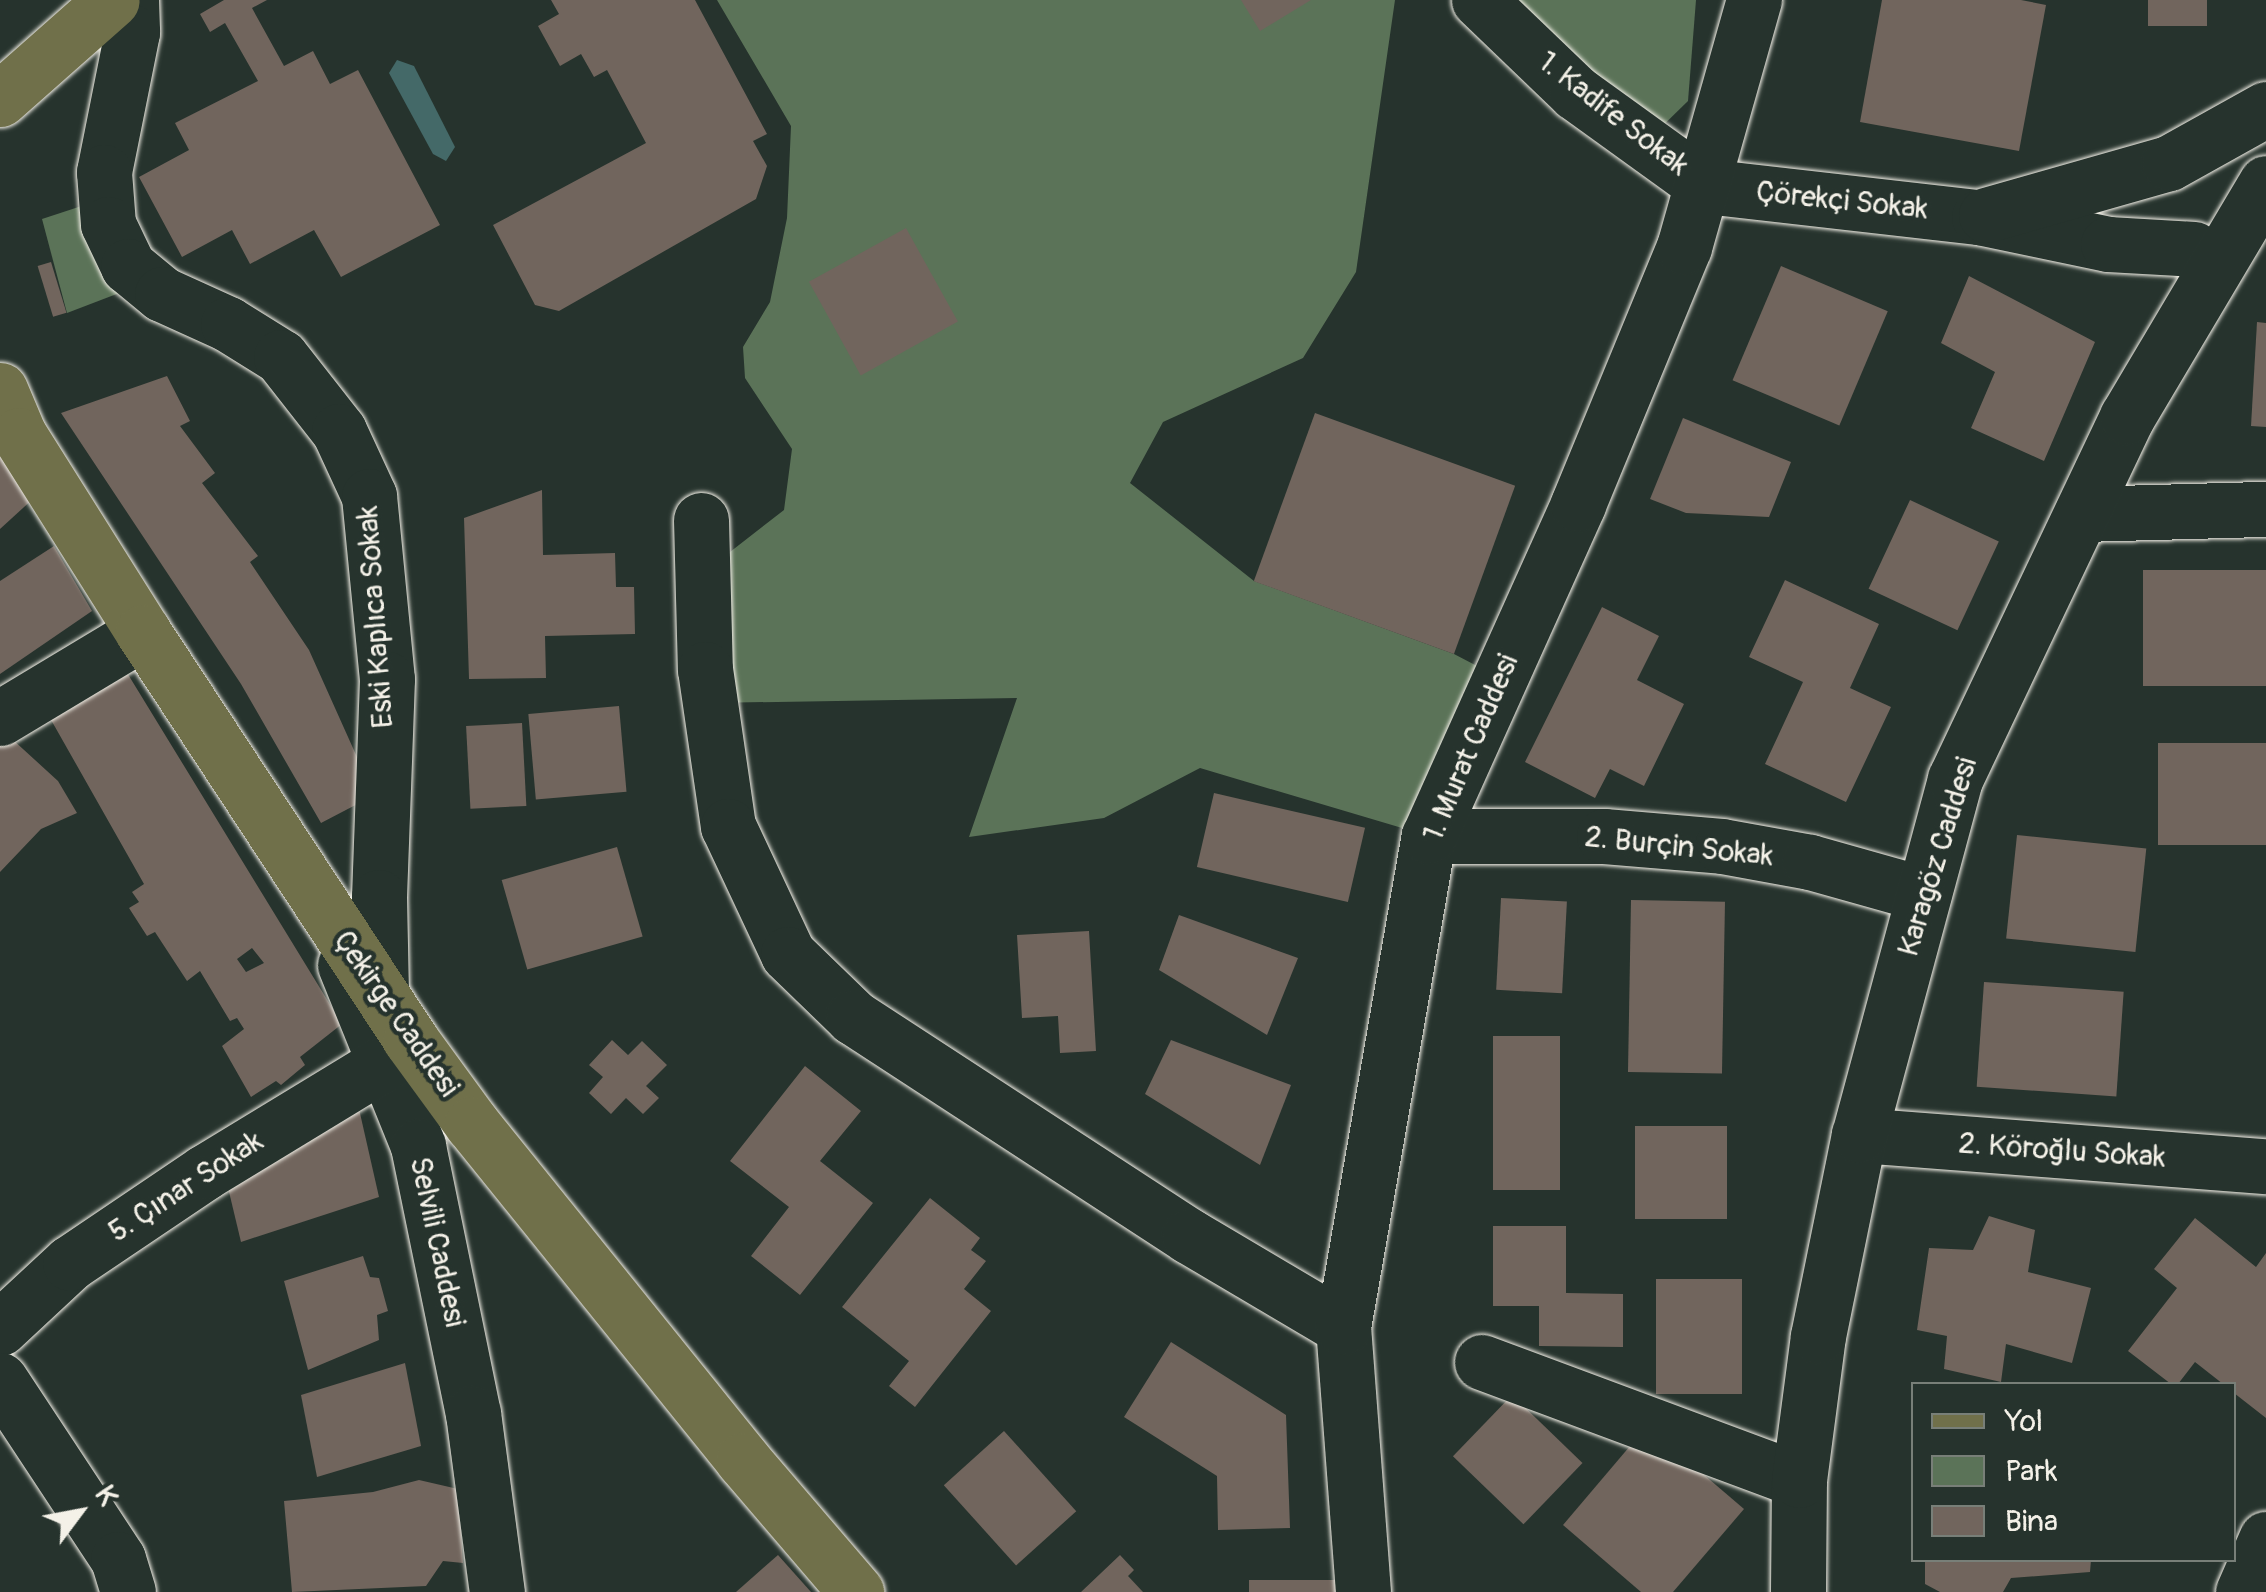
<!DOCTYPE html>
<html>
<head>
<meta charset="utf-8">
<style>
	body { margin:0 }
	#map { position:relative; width:2266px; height:1592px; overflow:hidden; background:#26332d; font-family:Pangolin,sans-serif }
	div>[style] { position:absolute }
	.green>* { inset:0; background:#5b7358 }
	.water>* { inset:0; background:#446968 }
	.building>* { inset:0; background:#71655d; transform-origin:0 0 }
	.roads { filter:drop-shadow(0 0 2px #f4f1e8) drop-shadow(0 0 2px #f4f1e8) }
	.minor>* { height:55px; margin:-27.5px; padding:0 27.5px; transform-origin:27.5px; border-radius:27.5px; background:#26332d }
	.major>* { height:55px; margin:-27.5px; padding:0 27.5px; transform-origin:27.5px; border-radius:27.5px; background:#70704a }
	span { translate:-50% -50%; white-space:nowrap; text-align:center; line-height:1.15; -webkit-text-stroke:9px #26332d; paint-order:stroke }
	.street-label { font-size:30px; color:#f4f1e8 }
	.legend { position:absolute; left:1911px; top:1382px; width:325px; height:180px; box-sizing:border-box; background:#26332d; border:2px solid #787f78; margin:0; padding:12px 18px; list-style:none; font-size:30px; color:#f4f1e8 }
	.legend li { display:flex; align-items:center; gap:20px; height:50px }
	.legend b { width:50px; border:2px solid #787f78 }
	.north { position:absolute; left:30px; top:1462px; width:100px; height:100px; -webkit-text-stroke:8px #26332d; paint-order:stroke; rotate:58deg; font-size:28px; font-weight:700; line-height:40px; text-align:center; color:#f4f1e8 }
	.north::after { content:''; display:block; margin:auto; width:35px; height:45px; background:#f4f1e8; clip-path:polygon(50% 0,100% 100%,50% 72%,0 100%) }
</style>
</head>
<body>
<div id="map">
	<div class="green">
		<i style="clip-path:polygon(717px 0,1395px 0,1356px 272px,1303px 358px,1163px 422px,1130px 483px,1254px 581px,1454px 654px,1500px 678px,1429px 836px,1200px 768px,1104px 818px,969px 837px,1017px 698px,710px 703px,703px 573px,784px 510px,792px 449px,745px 378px,743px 347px,770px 302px,787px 218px,791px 126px)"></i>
		<i style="clip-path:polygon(1479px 0,1696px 0,1688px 101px,1645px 143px)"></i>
		<i style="clip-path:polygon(106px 198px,148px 282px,67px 313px,42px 219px)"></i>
	</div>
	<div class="water">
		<i style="clip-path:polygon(397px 60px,414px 66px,455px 147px,446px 161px,433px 154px,389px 73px)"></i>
	</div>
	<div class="building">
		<i style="clip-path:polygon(224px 0,267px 0,252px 8px,284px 66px,313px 51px,330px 84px,358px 70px,440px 225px,341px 277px,314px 230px,250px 264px,232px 230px,182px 257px,139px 177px,189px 150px,175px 123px,258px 81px,225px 23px,210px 32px,200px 14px)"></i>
		<i style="clip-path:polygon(551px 0,695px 0,767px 134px,753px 141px,767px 166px,756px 199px,559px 311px,535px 305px,493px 225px,646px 143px,607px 70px,594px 77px,581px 54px,560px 66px,538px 26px,559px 14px)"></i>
		<i style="clip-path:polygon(1241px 0,1311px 0,1260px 31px)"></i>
		<i style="clip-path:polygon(1882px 0,2021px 0,2046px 5px,2019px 151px,1860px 122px)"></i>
		<i style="left:2148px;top:0;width:59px;height:26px"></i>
		<i style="left:906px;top:228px;width:107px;height:111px;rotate:61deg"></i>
		<i style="left:51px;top:262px;width:53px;height:14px;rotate:73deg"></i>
		<i style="left:1781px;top:266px;width:116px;height:124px;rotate:23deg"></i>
		<i style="clip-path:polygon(1969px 276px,2095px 342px,2044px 461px,1971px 428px,1995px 372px,1941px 343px)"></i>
		<i style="clip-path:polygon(2257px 322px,2266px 323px,2266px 427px,2251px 426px)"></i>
		<i style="clip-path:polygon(167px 376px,190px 421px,180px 426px,215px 473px,202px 483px,258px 556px,250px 562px,309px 650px,370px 786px,367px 799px,321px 823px,241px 684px,61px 413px)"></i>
		<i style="left:1315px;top:413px;width:213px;height:179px;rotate:20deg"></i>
		<i style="clip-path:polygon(1683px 418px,1791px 462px,1769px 517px,1686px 513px,1650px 499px)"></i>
		<i style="clip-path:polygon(0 435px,46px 487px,0 529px)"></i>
		<i style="clip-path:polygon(542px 490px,543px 555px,615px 553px,616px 587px,634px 587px,635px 634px,545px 636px,546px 678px,469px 679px,464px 518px)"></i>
		<i style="left:1910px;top:500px;width:98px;height:98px;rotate:25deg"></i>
		<i style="clip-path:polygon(54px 546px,92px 611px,0 674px,0 581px)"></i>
		<i style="left:2266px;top:570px;width:116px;height:123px;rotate:90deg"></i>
		<i style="clip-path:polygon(1785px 580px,1879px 624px,1850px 688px,1891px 707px,1846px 802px,1765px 764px,1803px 682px,1749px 657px)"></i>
		<i style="clip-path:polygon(1602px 607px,1659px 636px,1637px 680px,1684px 704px,1644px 786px,1610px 769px,1595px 798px,1525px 762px)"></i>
		<i style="clip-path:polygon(evenodd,118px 658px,342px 1024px,300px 1057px,305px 1065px,281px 1085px,276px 1081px,251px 1097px,222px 1046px,244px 1029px,237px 1018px,230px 1021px,200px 971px,187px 981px,155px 932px,147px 936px,129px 908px,139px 902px,132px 892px,144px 884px,46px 711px,118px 658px,252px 948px,264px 963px,246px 972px,237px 959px,252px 948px)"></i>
		<i style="left:619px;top:706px;width:86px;height:91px;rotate:85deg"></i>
		<i style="left:522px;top:723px;width:83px;height:56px;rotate:87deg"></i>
		<i style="clip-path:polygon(0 728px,58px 781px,77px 813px,41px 829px,0 872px)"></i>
		<i style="left:2266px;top:743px;width:102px;height:108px;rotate:90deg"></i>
		<i style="left:1214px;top:793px;width:155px;height:76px;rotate:13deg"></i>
		<i style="left:2017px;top:835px;width:130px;height:104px;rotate:6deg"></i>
		<i style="left:617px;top:847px;width:93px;height:120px;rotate:74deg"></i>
		<i style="left:1501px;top:898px;width:66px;height:92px;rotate:3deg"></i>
		<i style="left:1631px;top:900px;width:94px;height:172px;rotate:1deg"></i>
		<i style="clip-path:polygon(1179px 915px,1298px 958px,1267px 1035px,1159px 970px)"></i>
		<i style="clip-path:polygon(1089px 931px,1096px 1051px,1060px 1053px,1058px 1016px,1022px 1018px,1017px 935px)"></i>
		<i style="left:1984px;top:982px;width:140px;height:105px;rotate:4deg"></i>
		<i style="left:1493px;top:1036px;width:67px;height:154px"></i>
		<i style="clip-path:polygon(612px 1040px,628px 1055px,642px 1041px,667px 1065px,646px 1086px,659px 1098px,643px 1114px,626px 1098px,611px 1114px,589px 1093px,603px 1077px,589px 1065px)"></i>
		<i style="clip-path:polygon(1171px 1040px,1291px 1085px,1260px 1165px,1145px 1094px)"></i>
		<i style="clip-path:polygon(805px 1066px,861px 1111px,820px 1161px,873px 1203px,800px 1295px,751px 1256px,789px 1207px,730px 1161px)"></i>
		<i style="clip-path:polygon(357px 1100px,379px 1197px,241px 1242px,225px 1175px)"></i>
		<i style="left:1635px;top:1126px;width:92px;height:93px"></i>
		<i style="clip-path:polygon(930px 1198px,980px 1238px,971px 1250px,986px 1261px,964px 1289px,991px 1311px,915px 1407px,889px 1386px,909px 1361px,842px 1307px)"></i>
		<i style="clip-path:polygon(1989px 1216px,2035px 1230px,2028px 1272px,2091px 1288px,2072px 1363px,2006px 1344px,2001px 1382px,1944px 1369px,1947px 1336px,1917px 1330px,1929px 1248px,1973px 1250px)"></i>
		<i style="clip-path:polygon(2195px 1218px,2256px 1267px,2266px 1253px,2266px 1418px,2234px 1393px,2234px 1384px,2223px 1384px,2195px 1362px,2178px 1384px,2171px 1384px,2128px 1351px,2177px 1288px,2154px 1269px)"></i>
		<i style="clip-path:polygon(1493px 1226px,1566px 1226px,1566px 1293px,1623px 1294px,1623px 1347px,1539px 1346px,1539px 1306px,1493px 1306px)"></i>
		<i style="clip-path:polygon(363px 1256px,370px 1277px,379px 1278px,388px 1311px,377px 1315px,379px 1340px,308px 1370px,284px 1281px)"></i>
		<i style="left:1656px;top:1279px;width:86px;height:115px"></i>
		<i style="clip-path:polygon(1171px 1342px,1286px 1415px,1290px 1528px,1218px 1530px,1217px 1476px,1124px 1417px)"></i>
		<i style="clip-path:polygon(405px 1363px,421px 1446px,317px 1477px,301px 1395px)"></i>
		<i style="left:1512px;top:1395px;width:98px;height:85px;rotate:44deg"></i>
		<i style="clip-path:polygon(1647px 1426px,1744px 1509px,1673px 1592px,1641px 1592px,1563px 1525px)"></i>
		<i style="left:1004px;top:1431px;width:108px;height:81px;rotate:48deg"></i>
		<i style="clip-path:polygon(419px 1480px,458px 1489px,463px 1563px,443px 1561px,426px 1586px,292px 1592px,284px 1501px,373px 1492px)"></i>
		<i style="clip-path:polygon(778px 1555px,811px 1592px,736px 1592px)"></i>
		<i style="clip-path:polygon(1120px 1555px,1134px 1570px,1128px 1576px,1143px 1592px,1081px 1592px)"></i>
		<i style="clip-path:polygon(1925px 1560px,2091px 1560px,2090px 1572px,2011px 1578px,2003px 1592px,1940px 1592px,1925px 1584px)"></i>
		<i style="left:1249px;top:1580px;width:90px;height:12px"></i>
	</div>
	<div class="roads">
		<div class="minor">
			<i style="left:131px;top:0;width:32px;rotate:88deg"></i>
			<i style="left:132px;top:32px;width:143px;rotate:101.3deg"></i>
			<i style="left:104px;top:172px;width:52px;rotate:85.6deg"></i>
			<i style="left:108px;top:224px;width:47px;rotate:64.5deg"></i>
			<i style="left:128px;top:266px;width:44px;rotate:39.5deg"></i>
			<i style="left:162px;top:294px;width:72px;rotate:24.4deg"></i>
			<i style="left:228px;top:324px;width:62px;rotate:31.9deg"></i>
			<i style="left:281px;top:357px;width:94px;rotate:51.9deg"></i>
			<i style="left:339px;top:431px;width:72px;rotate:65.2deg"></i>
			<i style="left:369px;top:496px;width:184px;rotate:84.4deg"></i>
			<i style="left:387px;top:679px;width:218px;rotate:92.1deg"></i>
			<i style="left:379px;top:897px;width:98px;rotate:88.8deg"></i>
			<i style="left:1479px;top:0;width:134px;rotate:43.8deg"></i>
			<i style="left:1576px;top:93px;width:159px;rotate:35.8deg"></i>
			<i style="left:1705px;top:186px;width:276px;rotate:6.5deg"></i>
			<i style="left:1979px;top:217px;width:132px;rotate:11.8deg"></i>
			<i style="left:2108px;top:244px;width:86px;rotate:3.3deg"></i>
			<i style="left:1986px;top:215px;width:190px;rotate:-15.9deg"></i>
			<i style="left:2169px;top:163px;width:111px;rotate:-29.1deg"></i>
			<i style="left:2082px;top:514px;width:184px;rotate:-1.6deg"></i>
			<i style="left:701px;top:520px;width:149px;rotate:88.5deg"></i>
			<i style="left:705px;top:669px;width:159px;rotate:81.7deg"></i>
			<i style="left:728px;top:826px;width:141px;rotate:64.9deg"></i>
			<i style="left:788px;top:954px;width:91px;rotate:44.1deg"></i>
			<i style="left:853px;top:1017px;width:401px;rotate:33.1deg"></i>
			<i style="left:1189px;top:1236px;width:179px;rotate:30.6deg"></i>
			<i style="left:0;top:718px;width:167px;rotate:-31deg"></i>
			<i style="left:1429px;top:836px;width:175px"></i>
			<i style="left:1604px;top:836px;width:118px;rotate:4.8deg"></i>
			<i style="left:1722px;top:846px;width:89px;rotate:10.3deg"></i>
			<i style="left:1810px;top:862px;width:118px;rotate:15.7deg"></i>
			<i style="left:345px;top:965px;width:195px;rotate:68deg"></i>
			<i style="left:418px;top:1146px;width:273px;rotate:78.4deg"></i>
			<i style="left:473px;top:1413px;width:181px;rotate:82.4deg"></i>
			<i style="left:1859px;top:1135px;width:408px;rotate:4.4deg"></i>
			<i style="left:0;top:1328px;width:96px;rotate:-42.9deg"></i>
			<i style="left:70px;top:1263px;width:163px;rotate:-34deg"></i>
			<i style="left:205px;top:1172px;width:210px;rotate:-31.3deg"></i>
			<i style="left:1482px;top:1362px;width:338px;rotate:20.4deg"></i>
			<i style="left:0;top:1380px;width:214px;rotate:56.6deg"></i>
			<i style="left:118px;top:1559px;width:34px;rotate:73deg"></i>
			<i style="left:1363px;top:1592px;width:266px;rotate:-94.3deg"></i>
			<i style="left:1343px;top:1327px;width:498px;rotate:-80.1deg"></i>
			<i style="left:1429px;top:836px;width:364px;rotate:-65.8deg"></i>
			<i style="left:1578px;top:504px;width:278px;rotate:-67.6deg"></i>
			<i style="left:1684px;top:247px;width:257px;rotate:-74.2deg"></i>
			<i style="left:1798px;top:1592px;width:112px;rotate:-89.5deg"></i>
			<i style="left:1799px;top:1480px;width:145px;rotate:-82.5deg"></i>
			<i style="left:1818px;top:1336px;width:205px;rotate:-78.5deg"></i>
			<i style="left:1859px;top:1135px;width:369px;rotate:-74.9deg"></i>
			<i style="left:1955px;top:779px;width:401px;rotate:-64.6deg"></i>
			<i style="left:2127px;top:417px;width:272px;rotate:-59.3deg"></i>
			<i style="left:2243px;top:1592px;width:58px;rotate:-66.5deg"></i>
		</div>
		<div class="major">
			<i style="left:0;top:99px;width:149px;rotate:-41.5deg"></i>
			<i style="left:0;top:390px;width:49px;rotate:67.1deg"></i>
			<i style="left:19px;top:435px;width:233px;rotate:57.8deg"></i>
			<i style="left:143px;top:632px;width:487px;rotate:56.7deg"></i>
			<i style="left:410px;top:1039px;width:105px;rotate:53.9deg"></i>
			<i style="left:472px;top:1124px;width:432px;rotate:51.1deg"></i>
			<i style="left:743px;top:1460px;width:174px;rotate:49.4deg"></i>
		</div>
	</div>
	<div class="street-label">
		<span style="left:1613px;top:114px;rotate:38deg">1. Kadife Sokak</span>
		<span style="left:1842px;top:201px;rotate:6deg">Çörekçi Sokak</span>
		<span style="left:376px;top:617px;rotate:-94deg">Eski Kaplıca Sokak</span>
		<span style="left:1471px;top:748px;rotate:-67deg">1. Murat Caddesi</span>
		<span style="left:1679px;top:847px;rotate:6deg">2. Burçin Sokak</span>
		<span style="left:1938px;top:857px;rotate:-73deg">Karagöz Caddesi</span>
		<span style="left:396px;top:1014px;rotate:55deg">Çekirge Caddesi</span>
		<span style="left:2062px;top:1151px;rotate:4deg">2. Köroğlu Sokak</span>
		<span style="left:186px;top:1187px;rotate:-33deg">5. Çınar Sokak</span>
		<span style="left:437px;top:1242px;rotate:78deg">Selvili Caddesi</span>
	</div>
	<ul class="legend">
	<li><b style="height:12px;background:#70704a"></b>Yol</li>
	<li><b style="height:28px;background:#5b7358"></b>Park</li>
	<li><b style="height:28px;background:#71655d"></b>Bina</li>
	</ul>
	<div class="north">K</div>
</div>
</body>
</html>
